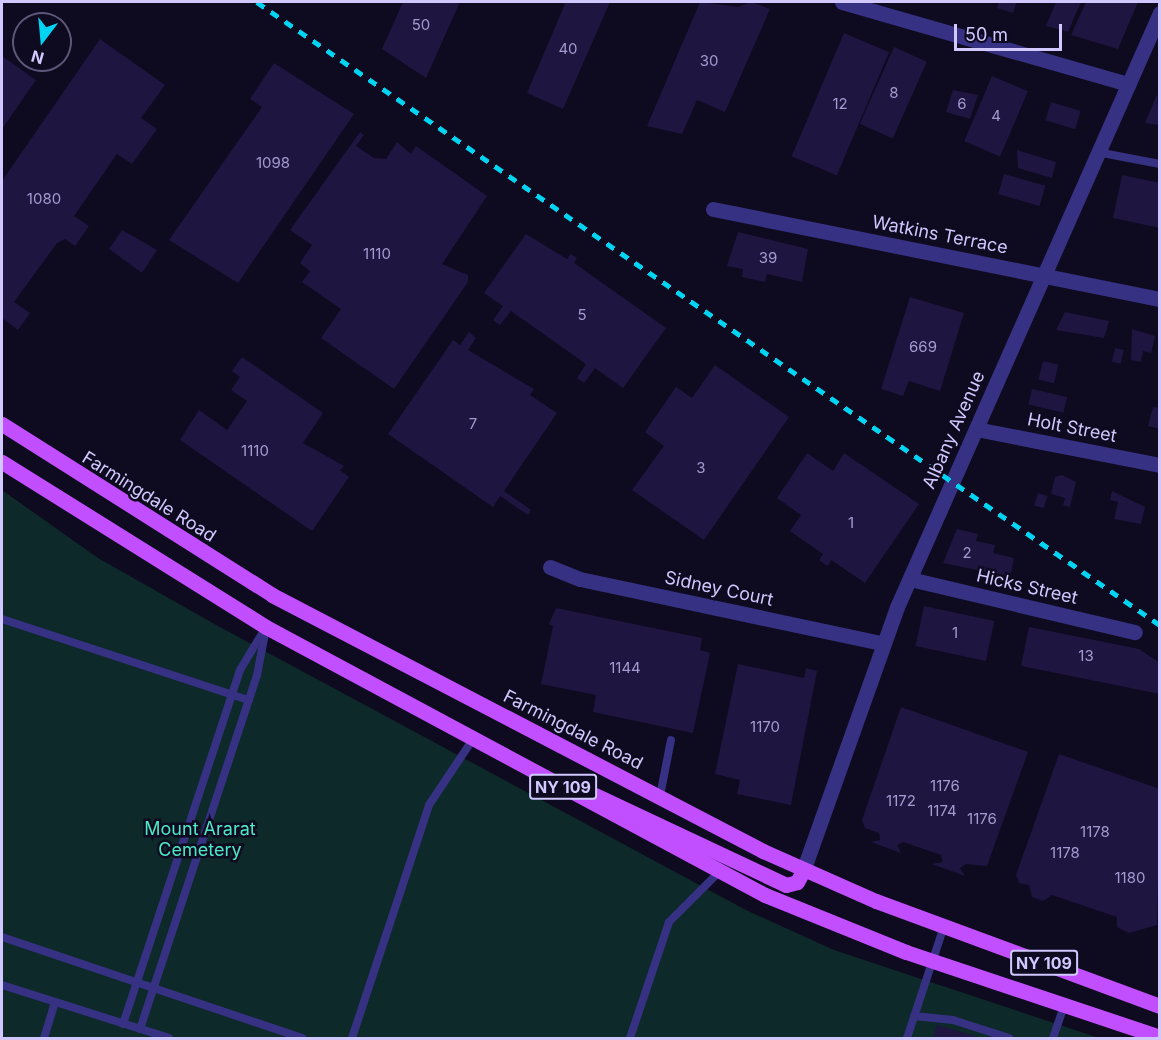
<!DOCTYPE html>
<html>
<head>
<meta charset="utf-8">
<style>
	body { margin:0 }
	#map { position:relative; width:1161px; height:1040px; overflow:hidden; background:#0e0a1f; font-family:Inter,sans-serif }
	div>[style] { position:absolute }
	.green>* { inset:0; background:#0d2929 }
	.building>* { inset:0; background:#1f1541; transform-origin:0 0 }
	.service>* { height:8px; margin:-4px; padding:0 4px; transform-origin:4px; border-radius:4px; background:#363182 }
	.minor>* { height:15px; margin:-7.5px; padding:0 7.5px; transform-origin:7.5px; border-radius:7.5px; background:#363182 }
	.tertiary>* { height:15px; margin:-7.5px; padding:0 7.5px; transform-origin:7.5px; border-radius:7.5px; background:#363182 }
	.primary>* { height:15px; margin:-7.5px; padding:0 7.5px; transform-origin:7.5px; border-radius:7.5px; background:#c24fff }
	.rail>* { height:4.5px; margin-top:-2.25px; transform-origin:0; background:repeating-linear-gradient(90deg,#00d4f3 0 9px,transparent 0 17px) }
	span { translate:-50% -50%; white-space:nowrap; text-align:center; line-height:1.15; -webkit-text-stroke:5px #0e0a1f; paint-order:stroke }
	.number-label { font-size:15px; color:#a49bd0 }
	.number-label span { -webkit-text-stroke-width:0 }
	.shield-label span { padding:2px 4px; background:#0e0a1f; border:2px solid; border-radius:4px; -webkit-text-stroke-width:0 }
	.shield-label { font-size:16px; color:#d0c8ff; font-weight:700 }
	.street-label { font-size:18px; color:#d0c8ff }
	.park-label { font-size:18px; color:#4be9c6 }
	.frame { position:absolute; inset:0; border:3px solid #d0c8ff; pointer-events:none }
	.north { position:absolute; left:12px; top:12px; width:60px; height:60px; box-sizing:border-box; background:#0e0a1f; border:2px solid #5c5679; border-radius:50%; rotate:196deg; font-size:16px; font-weight:700; line-height:24px; text-align:center; color:#d0c8ff }
	.north::after { content:''; display:block; margin:auto; width:21px; height:27px; background:#00d4f3; clip-path:polygon(50% 0,100% 100%,50% 72%,0 100%) }
	.scale { position:absolute; left:954px; top:24px; width:108px; height:27px; box-sizing:border-box; border:3px solid #d0c8ff; border-top:0; padding-left:8px; font-size:18px; line-height:21px; white-space:nowrap; color:#d0c8ff; -webkit-text-stroke:4px #0e0a1f; paint-order:stroke }
</style>
</head>
<body>
<div id="map">
	<div class="green">
		<i style="clip-path:polygon(2px 490px,98px 558px,218px 626px,746px 910px,834px 950px,1099px 1038px,2px 1038px)"></i>
	</div>
	<div class="building">
		<i style="clip-path:polygon(403px 2px,460px 2px,426px 78px,382px 49px)"></i>
		<i style="clip-path:polygon(558px 2px,610px 2px,563px 109px,527px 93px,565px 4px)"></i>
		<i style="clip-path:polygon(700px 2px,738px 7px,751px 2px,770px 9px,725px 112px,697px 100px,682px 134px,647px 126px)"></i>
		<i style="clip-path:polygon(999px 2px,1017px 2px,1013px 13px,997px 8px)"></i>
		<i style="clip-path:polygon(1056px 2px,1081px 2px,1068px 32px,1046px 26px)"></i>
		<i style="clip-path:polygon(1086px 2px,1138px 2px,1118px 49px,1071px 35px)"></i>
		<i style="left:844px;top:33px;width:49px;height:134px;rotate:23deg"></i>
		<i style="clip-path:polygon(100px 39px,165px 85px,141px 118px,157px 129px,132px 164px,117px 154px,74px 216px,89px 226px,75px 246px,65px 239px,57px 243px,14px 302px,30px 313px,18px 330px,2px 318px,2px 181px)"></i>
		<i style="left:894px;top:47px;width:36px;height:84px;rotate:24deg"></i>
		<i style="clip-path:polygon(2px 56px,36px 80px,2px 129px)"></i>
		<i style="clip-path:polygon(274px 63px,354px 114px,238px 283px,169px 240px,262px 107px,250px 99px)"></i>
		<i style="left:992px;top:76px;width:39px;height:71px;rotate:23deg"></i>
		<i style="clip-path:polygon(953px 90px,978px 95px,970px 119px,946px 112px)"></i>
		<i style="clip-path:polygon(1157px 94px,1160px 125px,1145px 123px)"></i>
		<i style="left:1051px;top:102px;width:31px;height:19px;rotate:17deg"></i>
		<i style="clip-path:polygon(360px 132px,364px 135px,356px 146px,374px 158px,386px 159px,397px 142px,411px 154px,416px 146px,487px 196px,442px 264px,468px 275px,468px 282px,394px 389px,321px 338px,341px 309px,302px 282px,310px 271px,300px 263px,312px 245px,290px 230px)"></i>
		<i style="clip-path:polygon(1017px 150px,1056px 162px,1052px 178px,1018px 168px)"></i>
		<i style="left:1004px;top:174px;width:43px;height:21px;rotate:16deg"></i>
		<i style="clip-path:polygon(1122px 175px,1160px 183px,1160px 228px,1113px 218px)"></i>
		<i style="clip-path:polygon(122px 230px,157px 250px,142px 273px,109px 249px)"></i>
		<i style="clip-path:polygon(738px 232px,808px 249px,802px 282px,767px 274px,765px 282px,742px 277px,743px 269px,727px 266px)"></i>
		<i style="clip-path:polygon(526px 234px,567px 259px,571px 254px,577px 258px,574px 263px,666px 328px,623px 388px,595px 368px,584px 383px,577px 378px,586px 364px,511px 311px,500px 325px,493px 320px,503px 306px,484px 293px)"></i>
		<i style="clip-path:polygon(910px 297px,964px 313px,940px 391px,909px 381px,903px 396px,881px 389px)"></i>
		<i style="clip-path:polygon(1065px 312px,1109px 321px,1104px 338px,1056px 330px)"></i>
		<i style="clip-path:polygon(1132px 329px,1155px 336px,1151px 353px,1143px 351px,1141px 362px,1131px 360px)"></i>
		<i style="clip-path:polygon(469px 332px,476px 338px,468px 350px,534px 389px,530px 395px,557px 413px,504px 491px,531px 510px,528px 515px,500px 496px,493px 507px,388px 434px,453px 340px,460px 345px)"></i>
		<i style="left:1115px;top:348px;width:9px;height:14px;rotate:13deg"></i>
		<i style="clip-path:polygon(242px 357px,323px 413px,303px 443px,344px 466px,340px 470px,349px 477px,312px 531px,180px 440px,199px 410px,227px 430px,247px 401px,231px 390px,240px 377px,232px 371px)"></i>
		<i style="left:1043px;top:361px;width:16px;height:19px;rotate:14deg"></i>
		<i style="clip-path:polygon(715px 365px,789px 417px,704px 540px,632px 490px,664px 446px,645px 432px,676px 387px,692px 398px)"></i>
		<i style="left:1032px;top:389px;width:36px;height:16px;rotate:13deg"></i>
		<i style="clip-path:polygon(1153px 407px,1160px 408px,1160px 429px,1148px 426px)"></i>
		<i style="clip-path:polygon(807px 453px,833px 471px,844px 453px,919px 504px,865px 583px,831px 560px,828px 566px,819px 560px,823px 554px,790px 531px,801px 515px,777px 498px)"></i>
		<i style="clip-path:polygon(1062px 475px,1076px 482px,1070px 507px,1063px 505px,1065px 498px,1051px 494px,1055px 477px)"></i>
		<i style="clip-path:polygon(1112px 491px,1145px 507px,1141px 524px,1114px 519px,1118px 502px,1110px 500px)"></i>
		<i style="left:1038px;top:493px;width:10px;height:13px;rotate:17deg"></i>
		<i style="clip-path:polygon(957px 529px,978px 534px,976px 541px,995px 545px,993px 553px,1014px 558px,1010px 577px,943px 563px)"></i>
		<i style="left:924px;top:606px;width:72px;height:41px;rotate:12deg"></i>
		<i style="clip-path:polygon(556px 608px,702px 638px,700px 650px,710px 653px,693px 733px,593px 712px,596px 695px,541px 684px,553px 626px,549px 624px)"></i>
		<i style="clip-path:polygon(1029px 627px,1139px 649px,1160px 663px,1160px 694px,1021px 666px)"></i>
		<i style="clip-path:polygon(738px 664px,804px 678px,806px 668px,817px 671px,791px 805px,737px 794px,740px 780px,715px 774px)"></i>
		<i style="clip-path:polygon(901px 707px,1028px 752px,987px 866px,966px 864px,960px 868px,965px 876px,932px 864px,943px 862px,941px 855px,903px 842px,897px 845px,901px 853px,871px 842px,880px 840px,879px 833px,865px 828px,862px 820px)"></i>
		<i style="clip-path:polygon(1059px 754px,1160px 789px,1157px 925px,1129px 933px,1117px 927px,1117px 917px,1052px 895px,1043px 901px,1032px 897px,1029px 885px,1019px 883px,1016px 875px)"></i>
		<i style="clip-path:polygon(937px 1025px,982px 1038px,933px 1038px)"></i>
	</div>
	<div class="service">
		<i style="left:1097px;top:152px;width:64px;rotate:10.8deg"></i>
		<i style="left:2px;top:619px;width:260px;rotate:18.2deg"></i>
		<i style="left:660px;top:796px;width:57px;rotate:-78.9deg"></i>
		<i style="left:2px;top:937px;width:317px;rotate:18.6deg"></i>
		<i style="left:2px;top:985px;width:175px;rotate:17.6deg"></i>
		<i style="left:914px;top:1016px;width:39px;rotate:6deg"></i>
		<i style="left:953px;top:1020px;width:59px;rotate:17.8deg"></i>
		<i style="left:123px;top:1024px;width:373px;rotate:-71.7deg"></i>
		<i style="left:240px;top:670px;width:50px;rotate:-58.8deg"></i>
		<i style="left:140px;top:1029px;width:373px;rotate:-71.7deg"></i>
		<i style="left:257px;top:675px;width:42px;rotate:-79deg"></i>
		<i style="left:44px;top:1038px;width:37px;rotate:-73deg"></i>
		<i style="left:352px;top:1038px;width:245px;rotate:-71.7deg"></i>
		<i style="left:429px;top:805px;width:79px;rotate:-56.3deg"></i>
		<i style="left:630px;top:1038px;width:122px;rotate:-71.4deg"></i>
		<i style="left:669px;top:922px;width:72px;rotate:-45deg"></i>
		<i style="left:907px;top:1038px;width:118px;rotate:-71.7deg"></i>
		<i style="left:1053px;top:1038px;width:36px;rotate:-71deg"></i>
	</div>
	<div class="minor">
		<i style="left:842px;top:2px;width:298px;rotate:16deg"></i>
		<i style="left:713px;top:209px;width:456px;rotate:11.4deg"></i>
		<i style="left:976px;top:429px;width:187px;rotate:11.1deg"></i>
		<i style="left:550px;top:567px;width:32px;rotate:22deg"></i>
		<i style="left:580px;top:579px;width:309px;rotate:12deg"></i>
		<i style="left:910px;top:579px;width:231px;rotate:13.3deg"></i>
	</div>
	<div class="tertiary">
		<i style="left:803px;top:871px;width:280px;rotate:-70.4deg"></i>
		<i style="left:897px;top:607px;width:650px;rotate:-66.12deg"></i>
	</div>
	<div class="primary">
		<i style="left:2px;top:424px;width:320px;rotate:32.3deg"></i>
		<i style="left:272px;top:595px;width:554px;rotate:27.54deg"></i>
		<i style="left:763px;top:851px;width:124px;rotate:23.9deg"></i>
		<i style="left:876px;top:901px;width:303px;rotate:20.3deg"></i>
		<i style="left:2px;top:462px;width:311px;rotate:32deg"></i>
		<i style="left:266px;top:627px;width:566px;rotate:28.24deg"></i>
		<i style="left:765px;top:895px;width:152px;rotate:22deg"></i>
		<i style="left:906px;top:952px;width:268px;rotate:18.5deg"></i>
		<i style="left:595px;top:795px;width:211px;rotate:25.2deg"></i>
		<i style="left:786px;top:885px;width:11px;rotate:-15deg"></i>
		<i style="left:797px;top:882px;width:13px;rotate:-61deg"></i>
	</div>
	<div class="rail">
		<i style="left:257px;top:2px;width:1097px;rotate:34.6deg"></i>
	</div>
	<div class="number-label">
		<span style="left:421px;top:25px">50</span>
		<span style="left:568px;top:49px">40</span>
		<span style="left:709px;top:61px">30</span>
		<span style="left:894px;top:93px">8</span>
		<span style="left:840px;top:104px">12</span>
		<span style="left:962px;top:104px">6</span>
		<span style="left:996px;top:116px">4</span>
		<span style="left:273px;top:163px">1098</span>
		<span style="left:44px;top:199px">1080</span>
		<span style="left:377px;top:254px">1110</span>
		<span style="left:768px;top:258px">39</span>
		<span style="left:582px;top:315px">5</span>
		<span style="left:923px;top:347px">669</span>
		<span style="left:473px;top:424px">7</span>
		<span style="left:255px;top:451px">1110</span>
		<span style="left:701px;top:468px">3</span>
		<span style="left:851px;top:523px">1</span>
		<span style="left:967px;top:553px">2</span>
		<span style="left:955px;top:633px">1</span>
		<span style="left:1086px;top:656px">13</span>
		<span style="left:625px;top:668px">1144</span>
		<span style="left:765px;top:727px">1170</span>
		<span style="left:945px;top:786px">1176</span>
		<span style="left:901px;top:801px">1172</span>
		<span style="left:942px;top:811px">1174</span>
		<span style="left:982px;top:819px">1176</span>
		<span style="left:1095px;top:832px">1178</span>
		<span style="left:1065px;top:853px">1178</span>
		<span style="left:1130px;top:878px">1180</span>
	</div>
	<div class="shield-label">
		<span style="left:563px;top:787px">NY 109</span>
		<span style="left:1044px;top:963px">NY 109</span>
	</div>
	<div class="street-label">
		<span style="left:940px;top:235px;rotate:11deg">Watkins Terrace</span>
		<span style="left:1072px;top:428px;rotate:11deg">Holt Street</span>
		<span style="left:954px;top:430px;rotate:-66deg">Albany Avenue</span>
		<span style="left:149px;top:497px;rotate:32deg">Farmingdale Road</span>
		<span style="left:1027px;top:587px;rotate:13deg">Hicks Street</span>
		<span style="left:719px;top:589px;rotate:12deg">Sidney Court</span>
		<span style="left:573px;top:730px;rotate:27deg">Farmingdale Road</span>
	</div>
	<div class="park-label">
		<span style="left:200px;top:840px">Mount Ararat<br>Cemetery</span>
	</div>
	<div class="frame"></div>
	<div class="north">N</div>
	<div class="scale">50 m</div>
</div>
</body>
</html>
